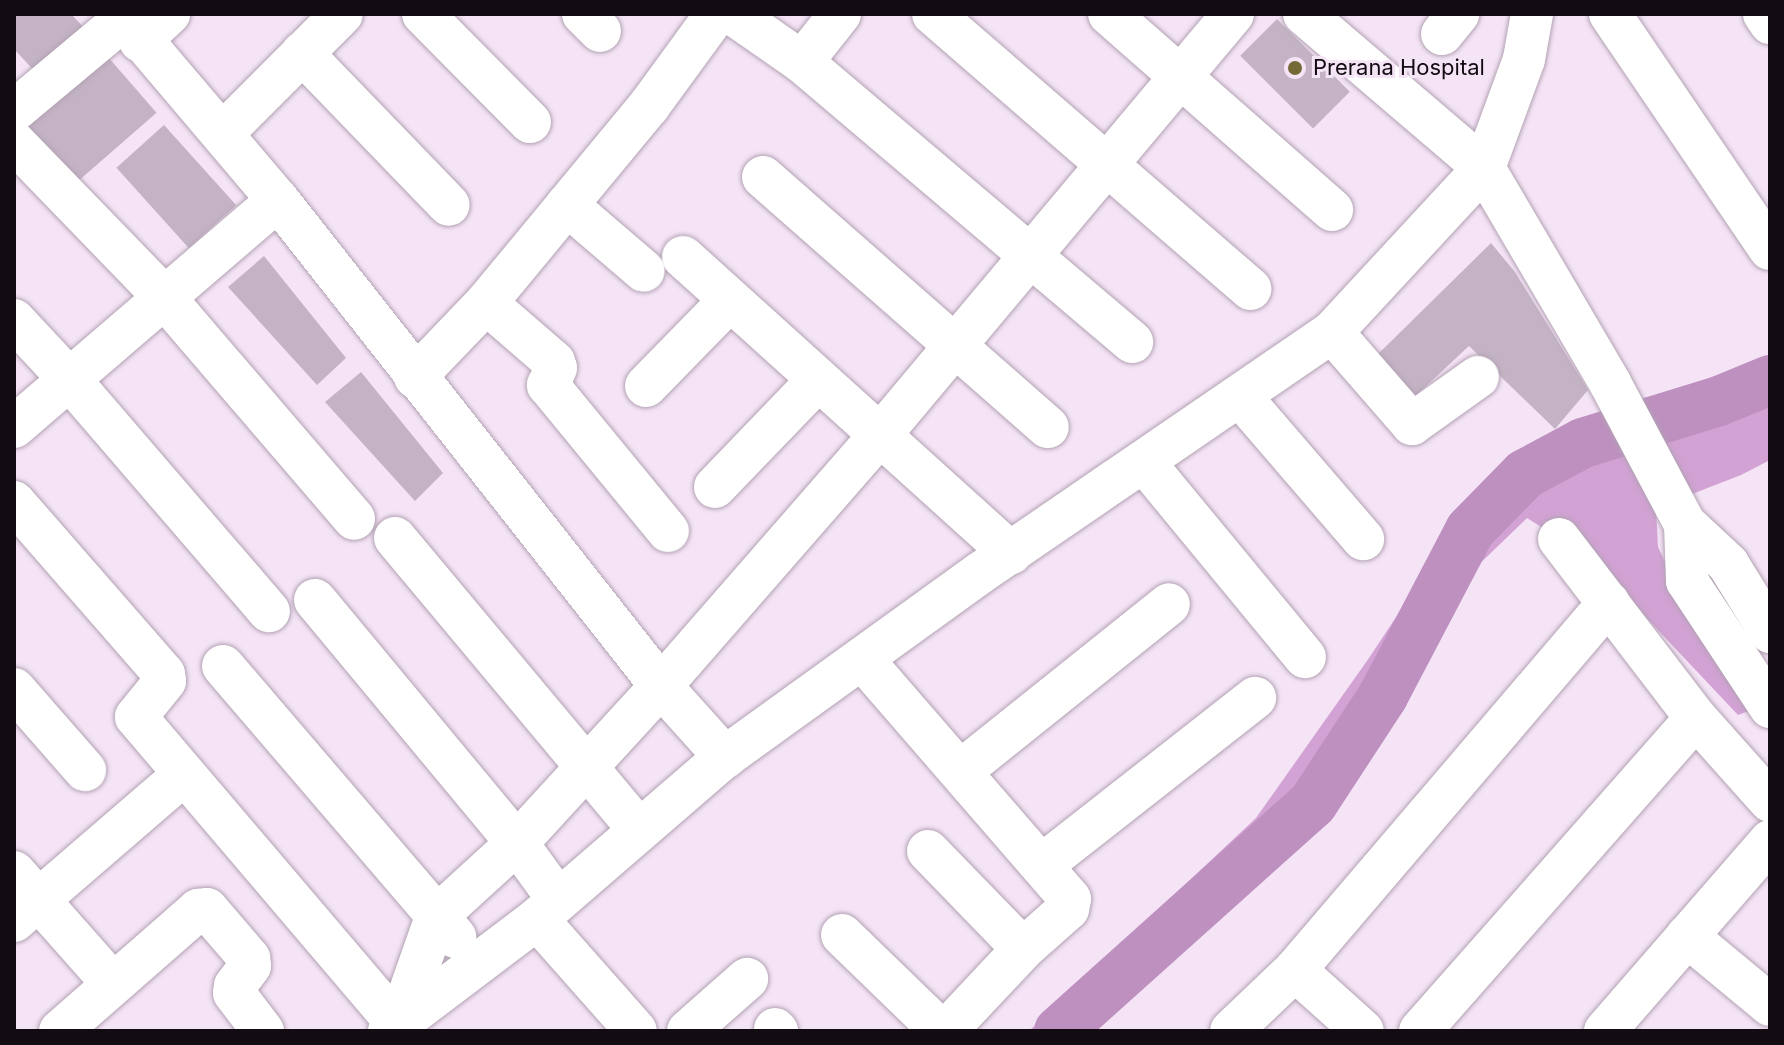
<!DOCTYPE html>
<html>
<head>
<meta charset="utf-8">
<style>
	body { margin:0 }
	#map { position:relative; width:1784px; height:1045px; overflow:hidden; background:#f5e4f6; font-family:Inter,sans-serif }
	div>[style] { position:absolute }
	.forest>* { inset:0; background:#d1a2d3 }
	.river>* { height:50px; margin:-25px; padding:0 25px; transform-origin:25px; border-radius:25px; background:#be90c0 }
	.building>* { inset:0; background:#c4b3c4; transform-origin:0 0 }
	.roads { filter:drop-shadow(0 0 2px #b2a2b3) drop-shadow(0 0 2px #b2a2b3) }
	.minor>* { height:42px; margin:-21px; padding:0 21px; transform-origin:21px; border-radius:21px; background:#fff }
	.dots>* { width:22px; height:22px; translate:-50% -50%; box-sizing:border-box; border:4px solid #f5e4f6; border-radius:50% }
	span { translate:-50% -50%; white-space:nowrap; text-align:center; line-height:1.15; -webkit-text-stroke:6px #f5e4f6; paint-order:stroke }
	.poi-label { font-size:22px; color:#120c12 }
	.left { translate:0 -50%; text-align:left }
	.frame { position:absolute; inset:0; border:16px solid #120c12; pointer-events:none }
</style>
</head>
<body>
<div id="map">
	<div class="forest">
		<i style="clip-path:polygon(1770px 354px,1770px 460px,1741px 475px,1656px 508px,1658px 547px,1688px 610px,1757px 708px,1738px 715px,1590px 558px,1527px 518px,1467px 576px,1320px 807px,1248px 890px,1095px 1031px,1029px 1031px,1256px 818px,1369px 658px,1451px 534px,1507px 474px,1592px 425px,1660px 402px)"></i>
	</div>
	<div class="river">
		<i style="left:1059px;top:1031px;width:341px;rotate:-41.9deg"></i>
		<i style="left:1313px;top:803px;width:128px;rotate:-56.8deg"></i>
		<i style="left:1383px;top:696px;width:187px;rotate:-62.3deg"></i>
		<i style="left:1470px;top:530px;width:78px;rotate:-45.5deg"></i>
		<i style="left:1525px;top:474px;width:66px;rotate:-28.1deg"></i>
		<i style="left:1583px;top:443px;width:142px;rotate:-17.2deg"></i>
		<i style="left:1719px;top:401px;width:55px;rotate:-22.4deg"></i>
	</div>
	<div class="building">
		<i style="clip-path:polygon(14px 14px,71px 14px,90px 34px,42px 79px,14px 49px)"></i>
		<i style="left:1277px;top:19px;width:103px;height:52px;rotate:45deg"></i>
		<i style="left:108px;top:57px;width:74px;height:111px;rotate:49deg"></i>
		<i style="left:164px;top:125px;width:108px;height:64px;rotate:48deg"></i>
		<i style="clip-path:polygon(1491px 243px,1515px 272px,1588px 390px,1555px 429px,1469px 346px,1410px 401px,1372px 360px)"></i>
		<i style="clip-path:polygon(264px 256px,346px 358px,317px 385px,228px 287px)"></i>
		<i style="clip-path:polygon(361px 372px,443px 473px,415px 501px,325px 402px)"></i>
	</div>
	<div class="roads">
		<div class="minor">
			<i style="left:120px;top:14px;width:244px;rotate:49.7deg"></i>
			<i style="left:278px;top:200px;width:619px;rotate:51.76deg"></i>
			<i style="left:661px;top:686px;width:96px;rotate:48deg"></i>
			<i style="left:423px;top:14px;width:152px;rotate:45.3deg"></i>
			<i style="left:583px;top:14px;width:24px;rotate:45deg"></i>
			<i style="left:733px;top:14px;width:84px;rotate:34.8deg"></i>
			<i style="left:802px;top:62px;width:433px;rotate:40.3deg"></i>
			<i style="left:933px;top:14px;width:420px;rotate:40.9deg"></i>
			<i style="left:1109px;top:14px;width:297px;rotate:41.3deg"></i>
			<i style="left:1304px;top:14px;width:237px;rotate:40.5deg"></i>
			<i style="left:1484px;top:168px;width:249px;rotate:59.6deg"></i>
			<i style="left:1610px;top:383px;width:160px;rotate:62deg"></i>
			<i style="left:1685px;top:524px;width:59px;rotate:42.9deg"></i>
			<i style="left:1728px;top:564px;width:80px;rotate:58.3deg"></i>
			<i style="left:1610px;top:14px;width:284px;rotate:55.8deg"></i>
			<i style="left:1764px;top:14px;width:11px;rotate:56deg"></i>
			<i style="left:1442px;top:34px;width:26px;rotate:-51deg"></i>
			<i style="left:140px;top:41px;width:40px;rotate:-43deg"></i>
			<i style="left:302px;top:53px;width:211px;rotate:46deg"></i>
			<i style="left:802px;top:62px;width:61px;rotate:-51.6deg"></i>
			<i style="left:14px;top:111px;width:143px;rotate:-39.9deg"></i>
			<i style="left:223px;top:133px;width:168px;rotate:-45deg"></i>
			<i style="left:14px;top:142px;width:216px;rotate:45.9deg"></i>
			<i style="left:164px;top:297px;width:292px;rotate:49.4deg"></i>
			<i style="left:763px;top:177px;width:379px;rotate:41.3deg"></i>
			<i style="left:567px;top:205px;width:101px;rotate:40.6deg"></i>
			<i style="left:683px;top:257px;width:442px;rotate:42.1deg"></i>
			<i style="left:486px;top:303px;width:90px;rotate:40.9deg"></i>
			<i style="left:554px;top:362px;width:6px;rotate:72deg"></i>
			<i style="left:556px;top:368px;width:19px;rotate:115deg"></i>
			<i style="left:548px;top:385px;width:189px;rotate:50.6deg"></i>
			<i style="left:14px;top:320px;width:82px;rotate:47deg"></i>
			<i style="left:70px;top:380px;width:305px;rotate:49.3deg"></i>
			<i style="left:1332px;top:332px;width:122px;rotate:49deg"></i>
			<i style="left:1412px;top:424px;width:81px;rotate:-35.5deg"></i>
			<i style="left:415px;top:377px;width:103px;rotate:-46.2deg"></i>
			<i style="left:486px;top:303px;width:127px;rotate:-50.4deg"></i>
			<i style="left:567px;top:205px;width:129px;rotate:-50.4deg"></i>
			<i style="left:649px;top:106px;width:114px;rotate:-53.9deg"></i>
			<i style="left:646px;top:386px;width:119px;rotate:-45.7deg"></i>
			<i style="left:1240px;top:396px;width:189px;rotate:49.3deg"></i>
			<i style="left:14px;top:427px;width:348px;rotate:-40.7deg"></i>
			<i style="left:1144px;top:462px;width:253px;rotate:50.5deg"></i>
			<i style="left:715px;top:487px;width:149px;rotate:-46.1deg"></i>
			<i style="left:14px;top:502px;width:228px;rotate:48.9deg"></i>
			<i style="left:164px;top:674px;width:7px;rotate:82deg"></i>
			<i style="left:165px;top:681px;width:46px;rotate:128.9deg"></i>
			<i style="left:136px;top:717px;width:404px;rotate:49.6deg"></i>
			<i style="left:1685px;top:524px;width:57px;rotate:88deg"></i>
			<i style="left:1687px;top:581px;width:151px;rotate:56.6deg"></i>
			<i style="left:395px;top:538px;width:379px;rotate:50.1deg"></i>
			<i style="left:1559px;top:539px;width:225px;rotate:52.6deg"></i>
			<i style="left:1696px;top:718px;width:111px;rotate:48.3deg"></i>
			<i style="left:315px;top:600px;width:316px;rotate:50.3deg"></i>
			<i style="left:517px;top:843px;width:68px;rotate:54deg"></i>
			<i style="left:863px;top:660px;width:316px;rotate:49.1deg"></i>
			<i style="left:1070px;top:899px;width:10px;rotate:101deg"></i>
			<i style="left:1068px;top:909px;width:60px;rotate:138.4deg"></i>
			<i style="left:1023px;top:949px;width:112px;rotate:133.2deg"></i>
			<i style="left:223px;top:666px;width:357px;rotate:49.4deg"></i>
			<i style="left:14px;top:689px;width:108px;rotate:48.8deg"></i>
			<i style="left:962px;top:770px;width:265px;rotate:-38.7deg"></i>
			<i style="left:928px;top:851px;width:136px;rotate:45.9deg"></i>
			<i style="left:1042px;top:865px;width:271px;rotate:-38.1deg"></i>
			<i style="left:14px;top:872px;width:149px;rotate:48.5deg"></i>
			<i style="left:537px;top:919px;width:149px;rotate:48.5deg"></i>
			<i style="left:14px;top:921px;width:223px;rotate:-40.8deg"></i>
			<i style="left:842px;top:935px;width:138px;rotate:44.1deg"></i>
			<i style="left:1687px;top:936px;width:108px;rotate:39.7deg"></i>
			<i style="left:1295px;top:970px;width:91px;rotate:41.9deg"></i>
			<i style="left:398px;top:1025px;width:114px;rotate:-70.6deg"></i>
			<i style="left:436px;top:917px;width:110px;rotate:-42.4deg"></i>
			<i style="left:517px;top:843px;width:213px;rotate:-47.5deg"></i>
			<i style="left:661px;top:686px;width:335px;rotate:-48.9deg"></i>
			<i style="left:881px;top:434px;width:548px;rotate:-50.03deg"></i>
			<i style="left:775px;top:1029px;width:3px;rotate:45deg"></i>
			<i style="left:60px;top:1031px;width:184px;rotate:-41.2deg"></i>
			<i style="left:198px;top:910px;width:9px;rotate:-6deg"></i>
			<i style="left:207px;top:909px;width:65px;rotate:49.4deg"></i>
			<i style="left:249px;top:958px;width:8px;rotate:83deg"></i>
			<i style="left:250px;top:966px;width:25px;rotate:127deg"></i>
			<i style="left:235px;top:986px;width:7px;rotate:98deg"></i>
			<i style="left:234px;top:993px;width:48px;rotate:52.7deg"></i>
			<i style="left:389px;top:1031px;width:186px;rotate:-37.1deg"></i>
			<i style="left:537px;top:919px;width:248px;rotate:-40.8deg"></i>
			<i style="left:725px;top:757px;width:314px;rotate:-35.8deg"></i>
			<i style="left:980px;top:573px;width:427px;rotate:-34.4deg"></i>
			<i style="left:1332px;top:332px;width:224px;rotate:-47.2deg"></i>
			<i style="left:1484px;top:168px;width:116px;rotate:-69.8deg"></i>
			<i style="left:1524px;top:59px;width:46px;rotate:-79.9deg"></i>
			<i style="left:688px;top:1031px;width:79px;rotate:-41.4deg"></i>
			<i style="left:1231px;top:1031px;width:88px;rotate:-43.6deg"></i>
			<i style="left:1295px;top:970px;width:483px;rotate:-49.5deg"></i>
			<i style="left:1420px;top:1031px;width:417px;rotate:-48.6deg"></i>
			<i style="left:1605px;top:1031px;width:252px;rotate:-49deg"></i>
		</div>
	</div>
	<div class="dots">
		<i style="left:1295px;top:68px;background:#746835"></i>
	</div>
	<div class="poi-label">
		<span class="left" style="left:1313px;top:68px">Prerana Hospital</span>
	</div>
	<div class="frame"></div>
</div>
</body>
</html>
